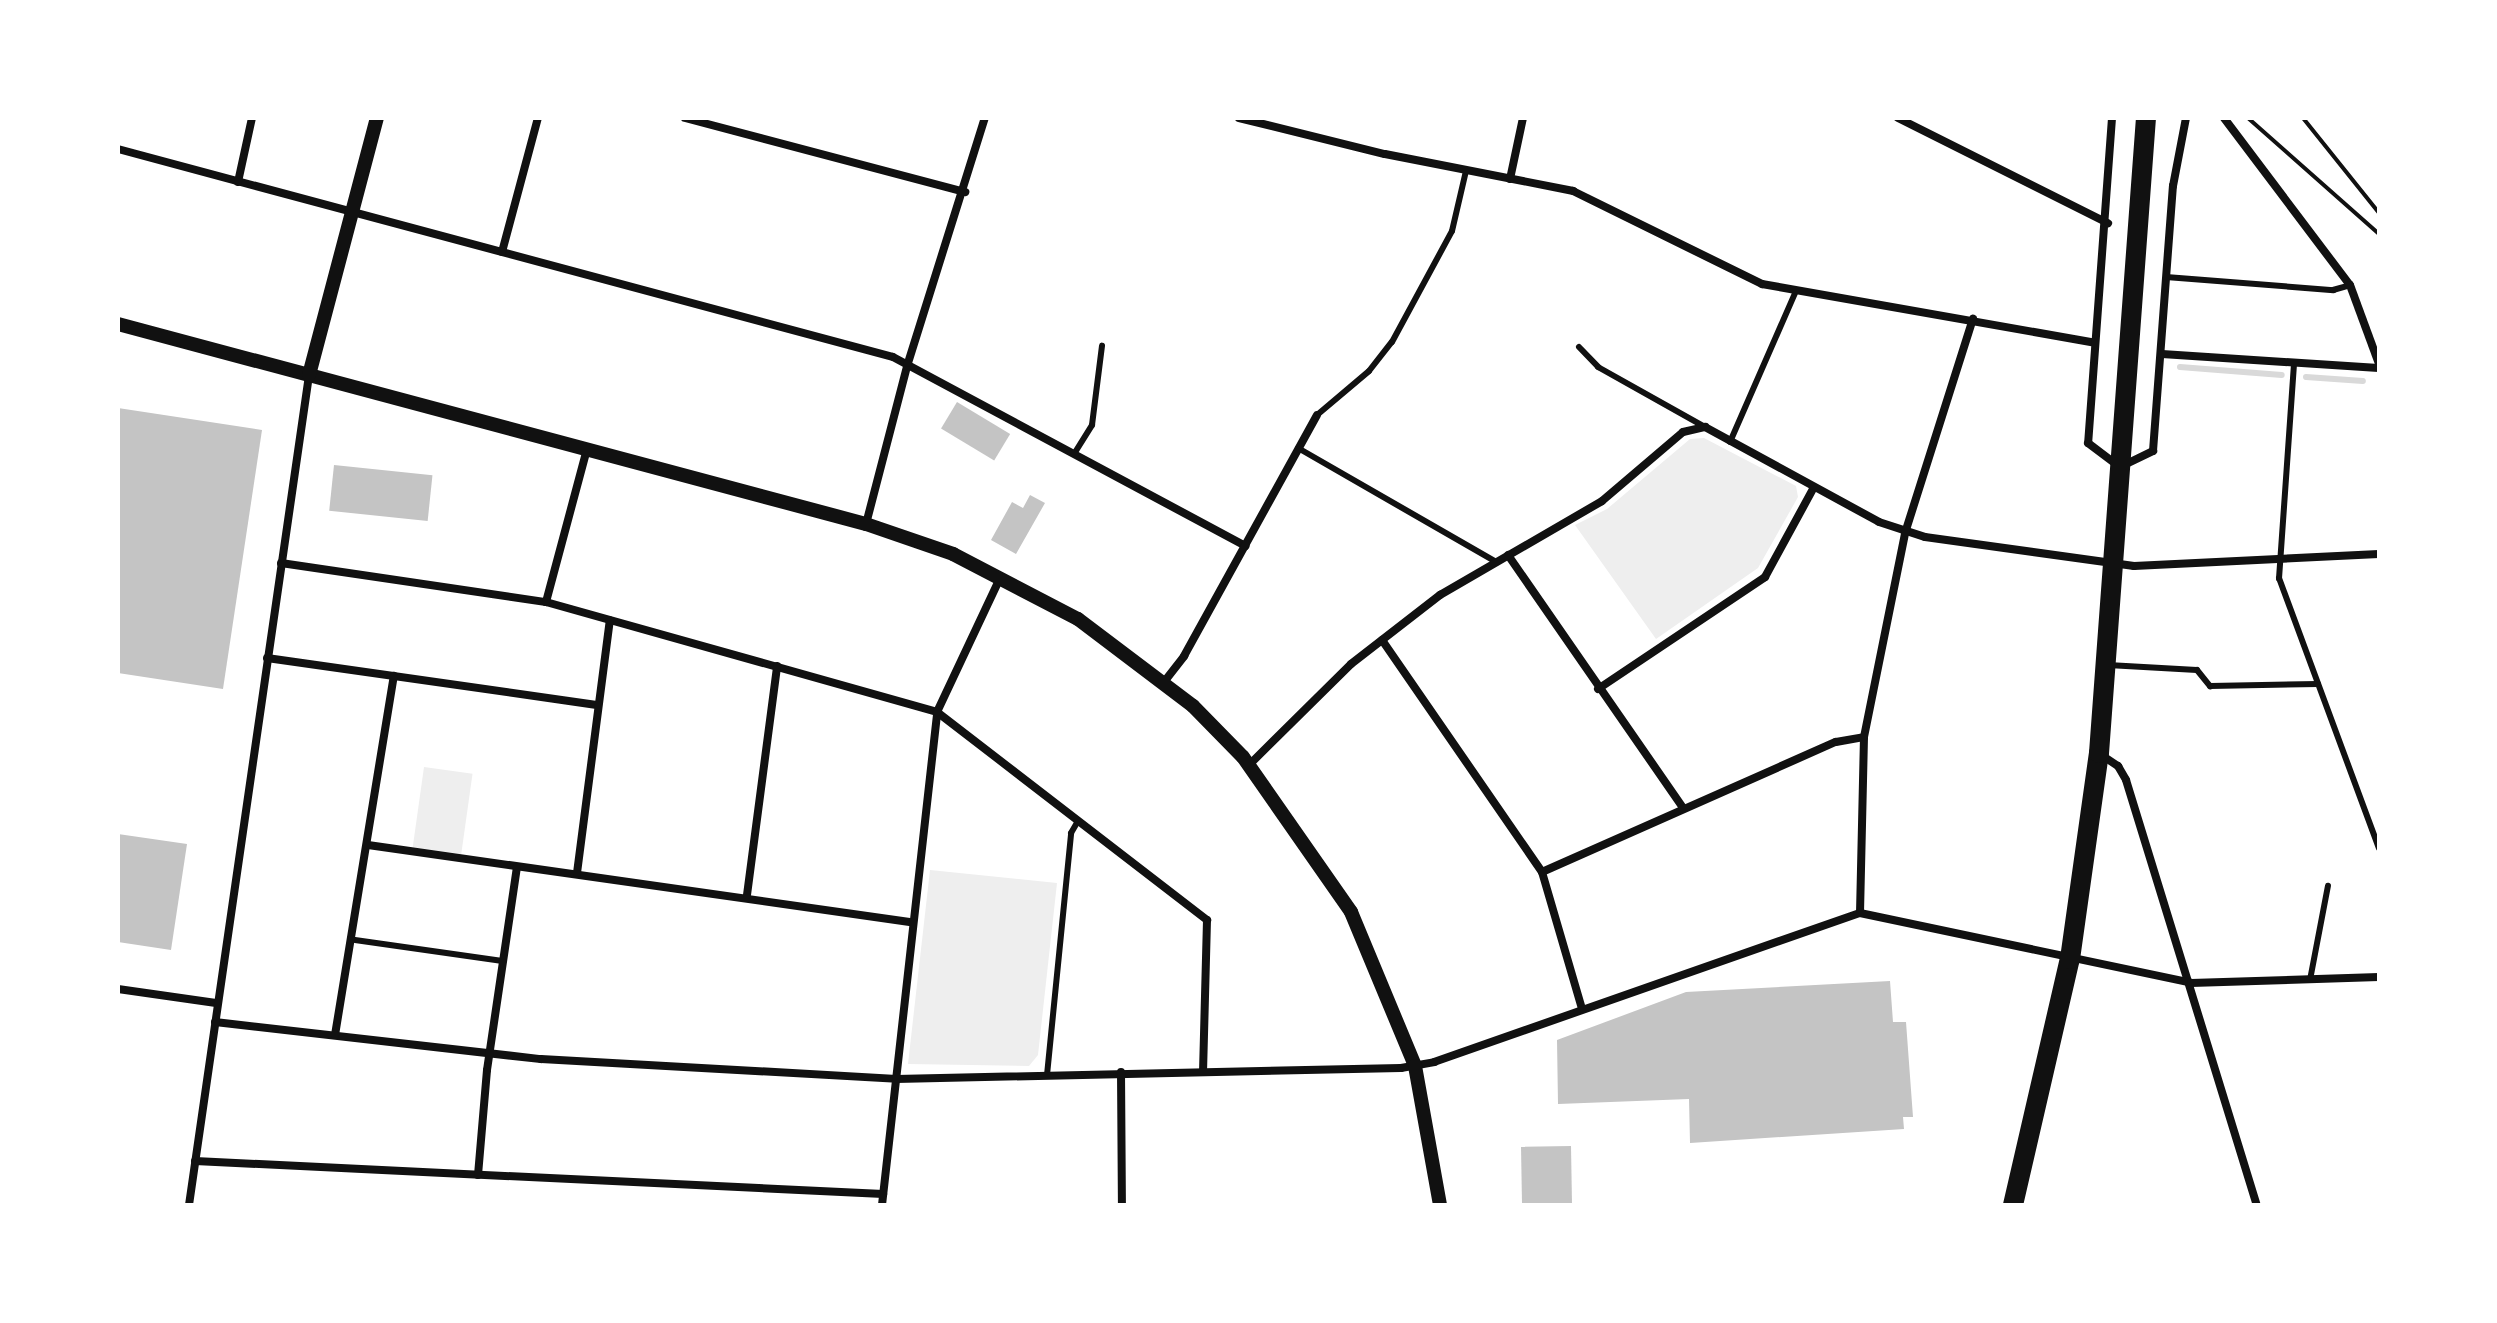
<!DOCTYPE html>
<html>
<head>
<meta charset="utf-8">
<style>
	body { margin:0 }
	#map { position:relative; width:2497px; height:1323px; overflow:hidden; background:#fff; font-family:"DejaVu Sans",sans-serif }
	div>[style] { position:absolute }
	.green>* { inset:0; background:#eee; transform-origin:0 0 }
	.stream>* { height:6px; margin:-3px; padding:0 3px; transform-origin:3px; border-radius:3px; background:#d9d9d9 }
	.building>* { inset:0; background:#c4c4c4; transform-origin:0 0 }
	.path>* { height:4px; margin:-2px; padding:0 2px; transform-origin:2px; border-radius:2px; background:#111 }
	.service>* { height:6px; margin:-3px; padding:0 3px; transform-origin:3px; border-radius:3px; background:#111 }
	.minor>* { height:8px; margin:-4px; padding:0 4px; transform-origin:4px; border-radius:4px; background:#111 }
	.tertiary>* { height:14px; margin:-7px; padding:0 7px; transform-origin:7px; border-radius:7px; background:#111 }
	.primary>* { height:20px; margin:-10px; padding:0 10px; transform-origin:10px; border-radius:10px; background:#111 }
	span { translate:-50% -50%; white-space:nowrap; text-align:center; line-height:1.15; -webkit-text-stroke:8px #fff; paint-order:stroke }
	.frame { position:absolute; inset:0; border:120px solid #fff; pointer-events:none }
</style>
</head>
<body>
<div id="map">
	<div class="green">
		<i style="clip-path:polygon(1704px 438px,1796px 486px,1798px 497px,1758px 568px,1656px 639px,1575px 525px,1607px 509px,1690px 439px)"></i>
		<i style="left:424px;top:767px;width:49px;height:81px;rotate:8deg"></i>
		<i style="clip-path:polygon(930px 870px,1057px 883px,1038px 1055px,1029px 1066px,908px 1064px)"></i>
	</div>
	<div class="stream">
		<i style="left:2180px;top:367px;width:102px;rotate:4.5deg"></i>
		<i style="left:2306px;top:377px;width:57px;rotate:4deg"></i>
	</div>
	<div class="building">
		<i style="left:957px;top:402px;width:62px;height:31px;rotate:31deg"></i>
		<i style="clip-path:polygon(118px 408px,262px 430px,223px 689px,118px 673px)"></i>
		<i style="left:334px;top:465px;width:99px;height:46px;rotate:6deg"></i>
		<i style="clip-path:polygon(1030px 495px,1045px 503px,1016px 554px,991px 540px,1012px 502px,1023px 508px)"></i>
		<i style="clip-path:polygon(118px 834px,187px 844px,171px 950px,118px 942px)"></i>
		<i style="clip-path:polygon(1890px 981px,1893px 1022px,1906px 1022px,1913px 1117px,1903px 1117px,1904px 1129px,1690px 1143px,1689px 1099px,1558px 1104px,1557px 1040px,1686px 992px)"></i>
		<i style="left:1571px;top:1146px;width:59px;height:50px;rotate:89deg"></i>
	</div>
	<div class="path">
		<i style="left:2248px;top:118px;width:175px;rotate:41.5deg"></i>
		<i style="left:2303px;top:118px;width:122px;rotate:51.3deg"></i>
	</div>
	<div class="service">
		<i style="left:2166px;top:277px;width:168px;rotate:4.5deg"></i>
		<i style="left:2333px;top:290px;width:18px;rotate:-16deg"></i>
		<i style="left:1579px;top:347px;width:28px;rotate:46deg"></i>
		<i style="left:1598px;top:367px;width:123px;rotate:29.3deg"></i>
		<i style="left:2294px;top:364px;width:215px;rotate:94deg"></i>
		<i style="left:2279px;top:578px;width:288px;rotate:69.7deg"></i>
		<i style="left:1317px;top:415px;width:68px;rotate:-40.2deg"></i>
		<i style="left:1369px;top:371px;width:37px;rotate:-52deg"></i>
		<i style="left:1392px;top:342px;width:126px;rotate:-61.6deg"></i>
		<i style="left:1452px;top:231px;width:62px;rotate:-76.9deg"></i>
		<i style="left:1730px;top:442px;width:163px;rotate:-66.4deg"></i>
		<i style="left:1298px;top:448px;width:228px;rotate:29.9deg"></i>
		<i style="left:1074px;top:454px;width:34px;rotate:-58deg"></i>
		<i style="left:1092px;top:425px;width:80px;rotate:-82.8deg"></i>
		<i style="left:2108px;top:665px;width:89px;rotate:3.2deg"></i>
		<i style="left:2197px;top:670px;width:21px;rotate:51deg"></i>
		<i style="left:2210px;top:686px;width:108px;rotate:-1.1deg"></i>
		<i style="left:355px;top:940px;width:149px;rotate:8.1deg"></i>
		<i style="left:2310px;top:980px;width:96px;rotate:-79.2deg"></i>
		<i style="left:1047px;top:1075px;width:243px;rotate:-84.3deg"></i>
		<i style="left:1071px;top:833px;width:14px;rotate:-60deg"></i>
	</div>
	<div class="minor">
		<i style="left:685px;top:118px;width:290px;rotate:14.8deg"></i>
		<i style="left:1239px;top:118px;width:150px;rotate:13.9deg"></i>
		<i style="left:1385px;top:154px;width:192px;rotate:11.1deg"></i>
		<i style="left:1573px;top:191px;width:211px;rotate:26.2deg"></i>
		<i style="left:1762px;top:284px;width:338px;rotate:10deg"></i>
		<i style="left:1898px;top:118px;width:235px;rotate:26.6deg"></i>
		<i style="left:2112px;top:118px;width:326px;rotate:94.2deg"></i>
		<i style="left:2088px;top:443px;width:40px;rotate:37deg"></i>
		<i style="left:2120px;top:467px;width:37px;rotate:-26deg"></i>
		<i style="left:2153px;top:451px;width:266px;rotate:-85.7deg"></i>
		<i style="left:2173px;top:186px;width:69px;rotate:-79.2deg"></i>
		<i style="left:2224px;top:118px;width:209px;rotate:53deg"></i>
		<i style="left:2350px;top:285px;width:84px;rotate:69.8deg"></i>
		<i style="left:118px;top:149px;width:802px;rotate:15.02deg"></i>
		<i style="left:893px;top:357px;width:400px;rotate:28.2deg"></i>
		<i style="left:1510px;top:179px;width:62px;rotate:-78deg"></i>
		<i style="left:238px;top:182px;width:66px;rotate:-77.7deg"></i>
		<i style="left:502px;top:252px;width:139px;rotate:-75deg"></i>
		<i style="left:2162px;top:354px;width:217px;rotate:3.7deg"></i>
		<i style="left:866px;top:524px;width:166px;rotate:-75.4deg"></i>
		<i style="left:908px;top:363px;width:257px;rotate:-72.6deg"></i>
		<i style="left:1508px;top:555px;width:308px;rotate:55.3deg"></i>
		<i style="left:281px;top:563px;width:268px;rotate:8.4deg"></i>
		<i style="left:546px;top:602px;width:406px;rotate:15.7deg"></i>
		<i style="left:937px;top:712px;width:341px;rotate:37.6deg"></i>
		<i style="left:1207px;top:920px;width:150px;rotate:91.5deg"></i>
		<i style="left:546px;top:602px;width:158px;rotate:-75deg"></i>
		<i style="left:1382px;top:640px;width:282px;rotate:55.4deg"></i>
		<i style="left:1542px;top:872px;width:143px;rotate:73.7deg"></i>
		<i style="left:267px;top:658px;width:333px;rotate:8.1deg"></i>
		<i style="left:1164px;top:682px;width:33px;rotate:-52deg"></i>
		<i style="left:1184px;top:656px;width:275px;rotate:-61.1deg"></i>
		<i style="left:1598px;top:689px;width:201px;rotate:-33.8deg"></i>
		<i style="left:1765px;top:577px;width:102px;rotate:-61.4deg"></i>
		<i style="left:2100px;top:754px;width:22px;rotate:34deg"></i>
		<i style="left:2118px;top:766px;width:16px;rotate:60deg"></i>
		<i style="left:2126px;top:780px;width:445px;rotate:72.9deg"></i>
		<i style="left:1250px;top:764px;width:142px;rotate:-44.7deg"></i>
		<i style="left:1351px;top:664px;width:113px;rotate:-37.8deg"></i>
		<i style="left:1440px;top:595px;width:187px;rotate:-30.1deg"></i>
		<i style="left:1602px;top:501px;width:106px;rotate:-40.4deg"></i>
		<i style="left:1683px;top:432px;width:23px;rotate:-13deg"></i>
		<i style="left:1705px;top:427px;width:198px;rotate:28.6deg"></i>
		<i style="left:1879px;top:522px;width:48px;rotate:18.1deg"></i>
		<i style="left:1925px;top:537px;width:211px;rotate:7.9deg"></i>
		<i style="left:2134px;top:566px;width:245px;rotate:-2.8deg"></i>
		<i style="left:368px;top:845px;width:547px;rotate:8.09deg"></i>
		<i style="left:1542px;top:872px;width:321px;rotate:-23.9deg"></i>
		<i style="left:1836px;top:742px;width:28px;rotate:-10deg"></i>
		<i style="left:577px;top:873px;width:255px;rotate:-82.6deg"></i>
		<i style="left:747px;top:895px;width:231px;rotate:-82.5deg"></i>
		<i style="left:1860px;top:913px;width:176px;rotate:-88.7deg"></i>
		<i style="left:1864px;top:737px;width:208px;rotate:-78.6deg"></i>
		<i style="left:1905px;top:533px;width:225px;rotate:-72.4deg"></i>
		<i style="left:118px;top:989px;width:99px;rotate:8.1deg"></i>
		<i style="left:215px;top:1022px;width:328px;rotate:6.5deg"></i>
		<i style="left:541px;top:1059px;width:356px;rotate:3.2deg"></i>
		<i style="left:896px;top:1079px;width:505px;rotate:-1.25deg"></i>
		<i style="left:1401px;top:1068px;width:34px;rotate:-10deg"></i>
		<i style="left:1434px;top:1062px;width:451px;rotate:-19.3deg"></i>
		<i style="left:1860px;top:913px;width:338px;rotate:11.9deg"></i>
		<i style="left:2191px;top:983px;width:188px;rotate:-1.8deg"></i>
		<i style="left:335px;top:1035px;width:364px;rotate:-80.7deg"></i>
		<i style="left:1121px;top:1072px;width:133px;rotate:89.6deg"></i>
		<i style="left:195px;top:1161px;width:689px;rotate:2.75deg"></i>
		<i style="left:478px;top:1175px;width:105px;rotate:-85.1deg"></i>
		<i style="left:487px;top:1070px;width:205px;rotate:-81.6deg"></i>
		<i style="left:189px;top:1205px;width:839px;rotate:-81.77deg"></i>
		<i style="left:882px;top:1205px;width:496px;rotate:-83.6deg"></i>
		<i style="left:937px;top:712px;width:150px;rotate:-64.8deg"></i>
	</div>
	<div class="tertiary">
		<i style="left:118px;top:324px;width:774px;rotate:14.97deg"></i>
		<i style="left:866px;top:524px;width:92px;rotate:19deg"></i>
		<i style="left:953px;top:554px;width:141px;rotate:27.5deg"></i>
		<i style="left:1078px;top:619px;width:144px;rotate:37.1deg"></i>
		<i style="left:1193px;top:706px;width:71px;rotate:45.6deg"></i>
		<i style="left:1243px;top:757px;width:189px;rotate:55.1deg"></i>
		<i style="left:1351px;top:912px;width:167px;rotate:67.4deg"></i>
		<i style="left:1415px;top:1066px;width:141px;rotate:79.8deg"></i>
		<i style="left:309px;top:375px;width:266px;rotate:-75.2deg"></i>
	</div>
	<div class="primary">
		<i style="left:2013px;top:1205px;width:253px;rotate:-77deg"></i>
		<i style="left:2070px;top:959px;width:208px;rotate:-82deg"></i>
		<i style="left:2099px;top:753px;width:637px;rotate:-85.77deg"></i>
	</div>
	<div class="frame"></div>
</div>
</body>
</html>
